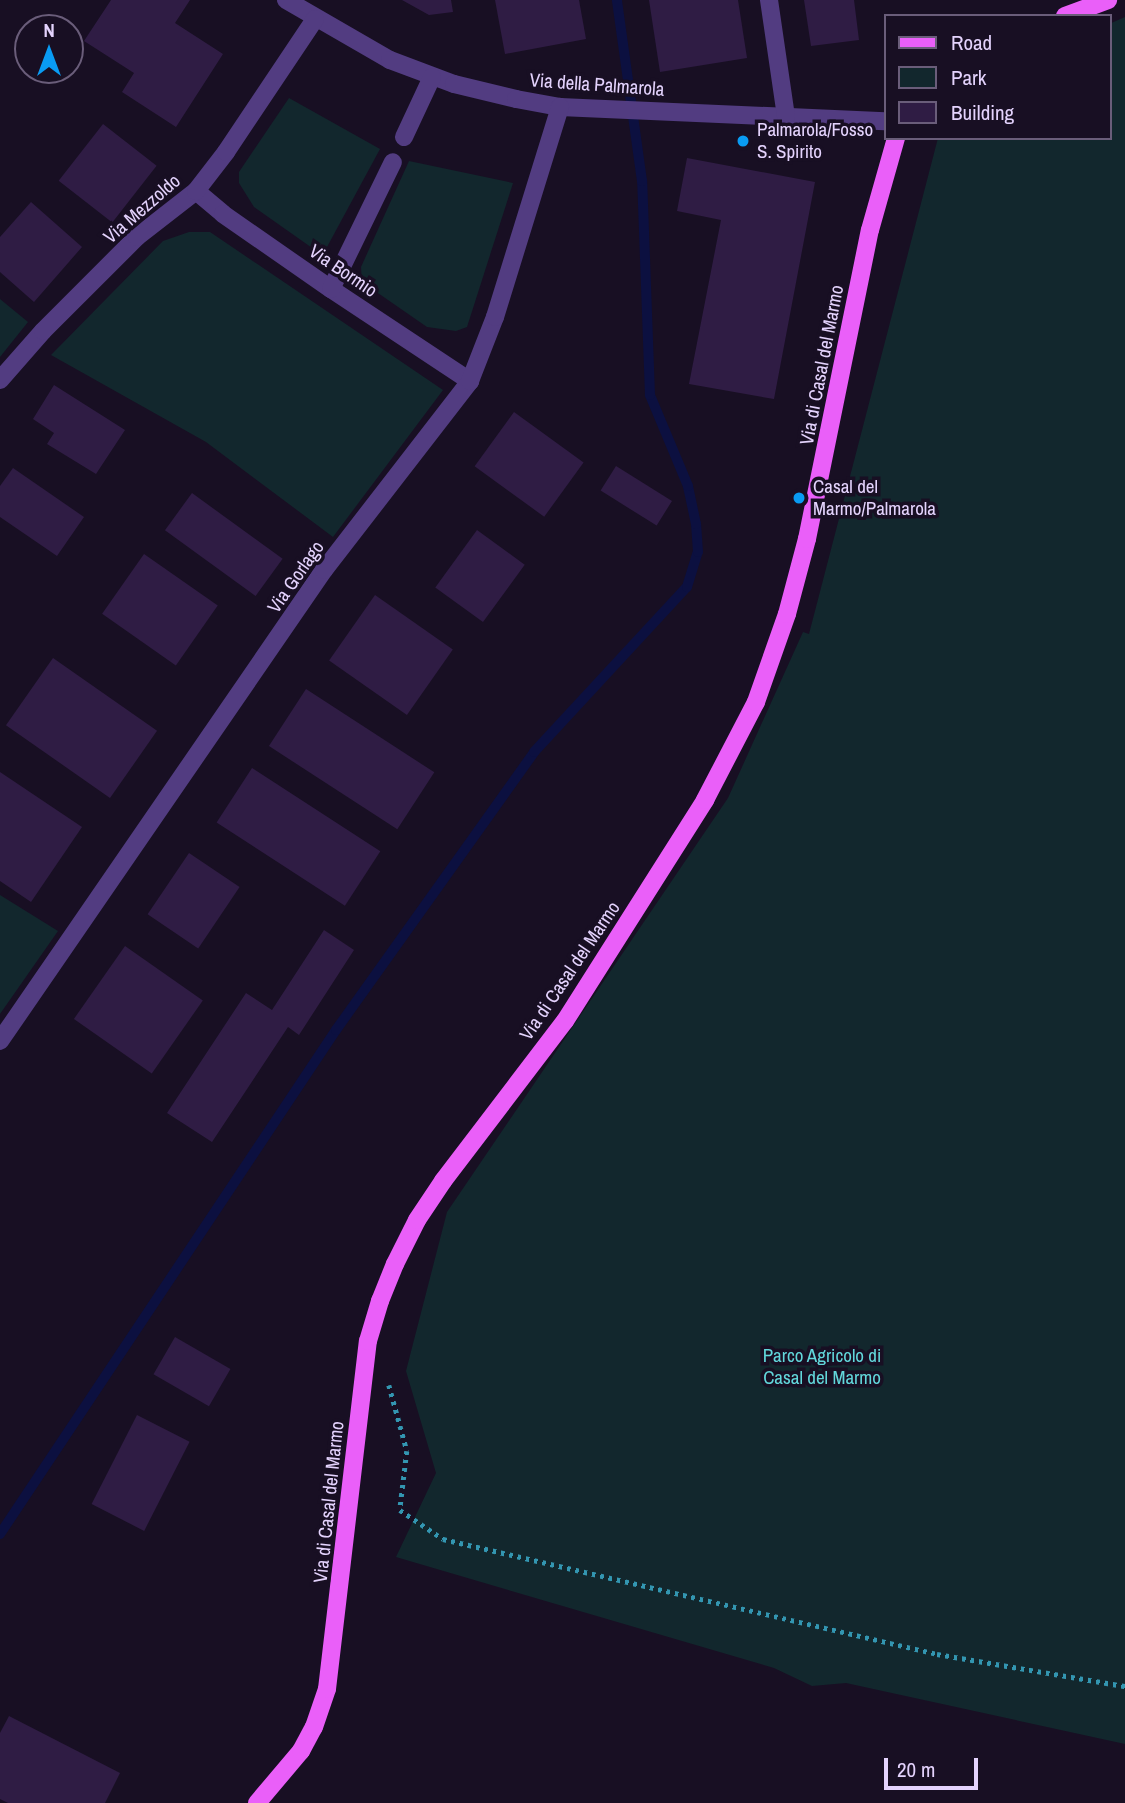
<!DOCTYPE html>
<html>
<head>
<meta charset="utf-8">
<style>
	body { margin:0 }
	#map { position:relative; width:1125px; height:1803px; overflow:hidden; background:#180f23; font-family:"Archivo Narrow",sans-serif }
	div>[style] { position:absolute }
	.green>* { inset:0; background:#12272d }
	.stream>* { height:10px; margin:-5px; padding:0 5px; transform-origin:5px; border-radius:5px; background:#0c1040 }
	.building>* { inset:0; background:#2f1c44; transform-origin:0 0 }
	.path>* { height:4.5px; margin-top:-2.25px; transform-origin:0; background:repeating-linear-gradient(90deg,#3396b1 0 3.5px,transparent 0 8.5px) }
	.minor>* { height:18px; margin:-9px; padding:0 9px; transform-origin:9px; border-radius:9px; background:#523c81 }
	.major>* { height:18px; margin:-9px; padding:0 9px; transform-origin:9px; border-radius:9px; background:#ea5ff9 }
	.dots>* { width:19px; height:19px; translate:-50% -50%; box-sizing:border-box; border:4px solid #180f23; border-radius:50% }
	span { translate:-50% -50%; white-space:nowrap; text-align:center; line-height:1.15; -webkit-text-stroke:7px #180f23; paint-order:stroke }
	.street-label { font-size:19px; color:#e4d3fd }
	.poi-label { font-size:19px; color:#e4d3fd }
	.left { translate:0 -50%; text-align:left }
	.park-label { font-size:19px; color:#62d7db }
	.legend { position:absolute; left:884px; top:14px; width:228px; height:126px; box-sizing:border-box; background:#180f23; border:2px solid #6a5d7a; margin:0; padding:9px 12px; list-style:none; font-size:21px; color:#e4d3fd }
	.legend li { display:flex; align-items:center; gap:14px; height:35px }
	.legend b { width:35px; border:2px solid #6a5d7a }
	.north { position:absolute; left:14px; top:14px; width:70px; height:70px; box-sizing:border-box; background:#180f23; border:2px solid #6a5d7a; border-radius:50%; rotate:0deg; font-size:19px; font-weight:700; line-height:28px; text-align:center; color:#e4d3fd }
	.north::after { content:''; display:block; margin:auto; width:24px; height:32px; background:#099bf3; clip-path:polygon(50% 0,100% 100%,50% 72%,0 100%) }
	.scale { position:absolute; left:884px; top:1758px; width:94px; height:32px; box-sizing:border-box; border:4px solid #e4d3fd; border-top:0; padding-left:9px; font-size:21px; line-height:24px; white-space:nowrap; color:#e4d3fd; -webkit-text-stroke:5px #180f23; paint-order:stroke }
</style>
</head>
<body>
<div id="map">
	<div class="green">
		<i style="clip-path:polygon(1125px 17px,1125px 1744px,846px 1683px,812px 1686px,774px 1668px,396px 1557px,436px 1473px,406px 1371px,447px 1212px,728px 798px,803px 632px,809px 634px,938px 138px,1109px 138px,1109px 24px)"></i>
		<i style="clip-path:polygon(289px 98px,380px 149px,327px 247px,315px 250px,254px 207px,239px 183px,239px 172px)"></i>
		<i style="clip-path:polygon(409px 161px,513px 183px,467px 327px,456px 331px,427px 327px,362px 282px,361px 267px)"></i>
		<i style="clip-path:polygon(189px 232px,210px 232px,443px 390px,333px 537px,206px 442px,51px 355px,163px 241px)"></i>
		<i style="clip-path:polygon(0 299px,28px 322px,0 357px)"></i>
		<i style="clip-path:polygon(0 895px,58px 931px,0 1014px)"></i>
	</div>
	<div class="stream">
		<i style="left:0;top:1534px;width:606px;rotate:-56.31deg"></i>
		<i style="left:336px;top:1030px;width:341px;rotate:-54.5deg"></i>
		<i style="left:534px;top:752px;width:225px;rotate:-47.2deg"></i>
		<i style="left:687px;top:587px;width:37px;rotate:-73deg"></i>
		<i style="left:698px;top:552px;width:28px;rotate:-94deg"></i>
		<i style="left:696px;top:524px;width:39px;rotate:-102deg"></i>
		<i style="left:688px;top:486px;width:99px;rotate:-112.7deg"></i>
		<i style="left:650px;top:395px;width:214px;rotate:-92.1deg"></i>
		<i style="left:642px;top:181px;width:183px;rotate:-97.9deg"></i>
	</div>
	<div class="building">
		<i style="clip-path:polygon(111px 0,190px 0,175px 23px,223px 54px,176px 127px,122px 92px,134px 73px,84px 41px)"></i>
		<i style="clip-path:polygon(402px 0,451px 0,453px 12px,429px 15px)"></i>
		<i style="clip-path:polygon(495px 0,579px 0,586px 39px,505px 54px)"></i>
		<i style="clip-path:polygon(649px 0,738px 0,747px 58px,660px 72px)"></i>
		<i style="clip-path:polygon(804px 0,854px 0,859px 40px,811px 46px)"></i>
		<i style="left:103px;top:124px;width:68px;height:72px;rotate:38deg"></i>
		<i style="clip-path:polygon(687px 158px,815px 182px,774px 399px,689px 384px,721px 220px,677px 211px)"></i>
		<i style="clip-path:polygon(31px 202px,82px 247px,34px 302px,0 272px,0 237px)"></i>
		<i style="clip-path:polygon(54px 385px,125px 430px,96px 474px,47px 444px,54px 433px,33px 419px)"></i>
		<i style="left:514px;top:412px;width:86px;height:67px;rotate:36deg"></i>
		<i style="left:616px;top:466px;width:66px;height:29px;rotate:32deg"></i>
		<i style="clip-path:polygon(13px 468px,84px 517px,57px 556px,0 517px,0 486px)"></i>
		<i style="left:192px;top:493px;width:112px;height:46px;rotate:36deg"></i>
		<i style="left:477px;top:530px;width:59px;height:71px;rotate:36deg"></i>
		<i style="left:144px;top:554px;width:90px;height:73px;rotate:35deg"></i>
		<i style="left:375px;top:595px;width:95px;height:80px;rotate:35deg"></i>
		<i style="left:53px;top:658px;width:127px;height:82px;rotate:35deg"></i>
		<i style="left:306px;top:689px;width:153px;height:68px;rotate:33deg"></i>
		<i style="left:252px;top:768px;width:153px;height:65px;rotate:33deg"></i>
		<i style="clip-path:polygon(0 772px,82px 827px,31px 902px,0 881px)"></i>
		<i style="left:189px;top:853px;width:61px;height:74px;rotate:34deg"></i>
		<i style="clip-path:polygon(324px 930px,354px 950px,299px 1035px,288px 1027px,212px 1142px,167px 1113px,246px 993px,272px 1010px)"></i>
		<i style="left:125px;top:946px;width:95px;height:89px;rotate:35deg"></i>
		<i style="left:175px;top:1337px;width:64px;height:43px;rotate:30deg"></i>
		<i style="left:137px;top:1415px;width:59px;height:100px;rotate:27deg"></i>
		<i style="clip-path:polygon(9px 1716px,120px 1773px,105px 1803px,8px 1803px,0 1799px,0 1733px)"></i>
	</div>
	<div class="path">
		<i style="left:389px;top:1385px;width:68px;rotate:74.7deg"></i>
		<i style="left:407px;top:1451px;width:59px;rotate:96.8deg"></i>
		<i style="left:400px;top:1510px;width:52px;rotate:34deg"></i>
		<i style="left:443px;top:1539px;width:507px;rotate:13.1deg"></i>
		<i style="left:937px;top:1654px;width:191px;rotate:9.7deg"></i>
	</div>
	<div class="minor">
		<i style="left:286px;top:0;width:120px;rotate:30deg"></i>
		<i style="left:390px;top:60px;width:68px;rotate:20.6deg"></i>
		<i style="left:454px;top:84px;width:64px;rotate:13.6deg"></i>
		<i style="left:516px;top:99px;width:45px;rotate:10.3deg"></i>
		<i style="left:560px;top:107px;width:325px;rotate:2.5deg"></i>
		<i style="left:769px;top:0;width:118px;rotate:81.7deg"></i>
		<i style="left:404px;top:137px;width:66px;rotate:-65deg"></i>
		<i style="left:196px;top:191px;width:35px;rotate:40deg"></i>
		<i style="left:223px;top:214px;width:131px;rotate:34.8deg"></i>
		<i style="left:331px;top:289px;width:167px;rotate:33.5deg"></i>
		<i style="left:331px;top:289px;width:141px;rotate:-64deg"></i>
		<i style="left:0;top:380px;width:65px;rotate:-48.7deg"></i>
		<i style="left:43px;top:331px;width:133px;rotate:-45deg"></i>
		<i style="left:137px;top:237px;width:75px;rotate:-37.9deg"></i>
		<i style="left:196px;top:191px;width:49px;rotate:-52.4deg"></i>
		<i style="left:226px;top:152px;width:160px;rotate:-56.2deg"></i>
		<i style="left:0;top:1041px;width:572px;rotate:-55.48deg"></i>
		<i style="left:324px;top:570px;width:239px;rotate:-52.3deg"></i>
		<i style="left:470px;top:381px;width:69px;rotate:-68.7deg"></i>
		<i style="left:495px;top:317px;width:220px;rotate:-72.8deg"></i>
	</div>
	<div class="major">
		<i style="left:1065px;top:16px;width:46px;rotate:-20.4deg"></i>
		<i style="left:257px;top:1803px;width:68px;rotate:-49.8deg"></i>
		<i style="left:301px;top:1751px;width:27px;rotate:-62deg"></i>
		<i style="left:314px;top:1727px;width:40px;rotate:-71.1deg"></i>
		<i style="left:327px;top:1689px;width:350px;rotate:-83.3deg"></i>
		<i style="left:368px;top:1341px;width:42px;rotate:-73.3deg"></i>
		<i style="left:380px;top:1301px;width:40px;rotate:-68deg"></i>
		<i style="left:395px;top:1264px;width:49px;rotate:-63.4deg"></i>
		<i style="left:417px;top:1220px;width:47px;rotate:-56.3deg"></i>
		<i style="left:443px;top:1181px;width:201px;rotate:-52.7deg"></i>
		<i style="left:565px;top:1021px;width:262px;rotate:-57.6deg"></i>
		<i style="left:705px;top:800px;width:110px;rotate:-62.5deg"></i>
		<i style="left:756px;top:702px;width:93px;rotate:-70.6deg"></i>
		<i style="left:787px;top:614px;width:78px;rotate:-75.1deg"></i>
		<i style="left:807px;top:539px;width:315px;rotate:-78.5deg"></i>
		<i style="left:870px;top:230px;width:96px;rotate:-74.2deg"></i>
	</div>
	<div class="dots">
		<i style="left:743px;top:141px;background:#099bf3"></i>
		<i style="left:799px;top:498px;background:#099bf3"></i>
	</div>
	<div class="street-label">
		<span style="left:597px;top:85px;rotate:4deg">Via della Palmarola</span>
		<span style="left:142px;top:209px;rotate:-41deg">Via Mezzoldo</span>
		<span style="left:343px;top:271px;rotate:34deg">Via Bormio</span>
		<span style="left:822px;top:365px;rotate:-79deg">Via di Casal del Marmo</span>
		<span style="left:296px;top:577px;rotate:-55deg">Via Gorlago</span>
		<span style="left:570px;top:971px;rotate:-56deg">Via di Casal del Marmo</span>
		<span style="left:329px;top:1502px;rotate:-84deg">Via di Casal del Marmo</span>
	</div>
	<div class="poi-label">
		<span class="left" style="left:757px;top:141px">Palmarola/Fosso<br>S. Spirito</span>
		<span class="left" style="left:813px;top:498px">Casal del<br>Marmo/Palmarola</span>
	</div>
	<div class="park-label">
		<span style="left:822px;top:1367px">Parco Agricolo di<br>Casal del Marmo</span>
	</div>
	<ul class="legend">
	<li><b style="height:9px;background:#ea5ff9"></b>Road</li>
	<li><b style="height:19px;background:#12272d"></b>Park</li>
	<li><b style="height:19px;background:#2f1c44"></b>Building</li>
	</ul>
	<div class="north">N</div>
	<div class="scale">20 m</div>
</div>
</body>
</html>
